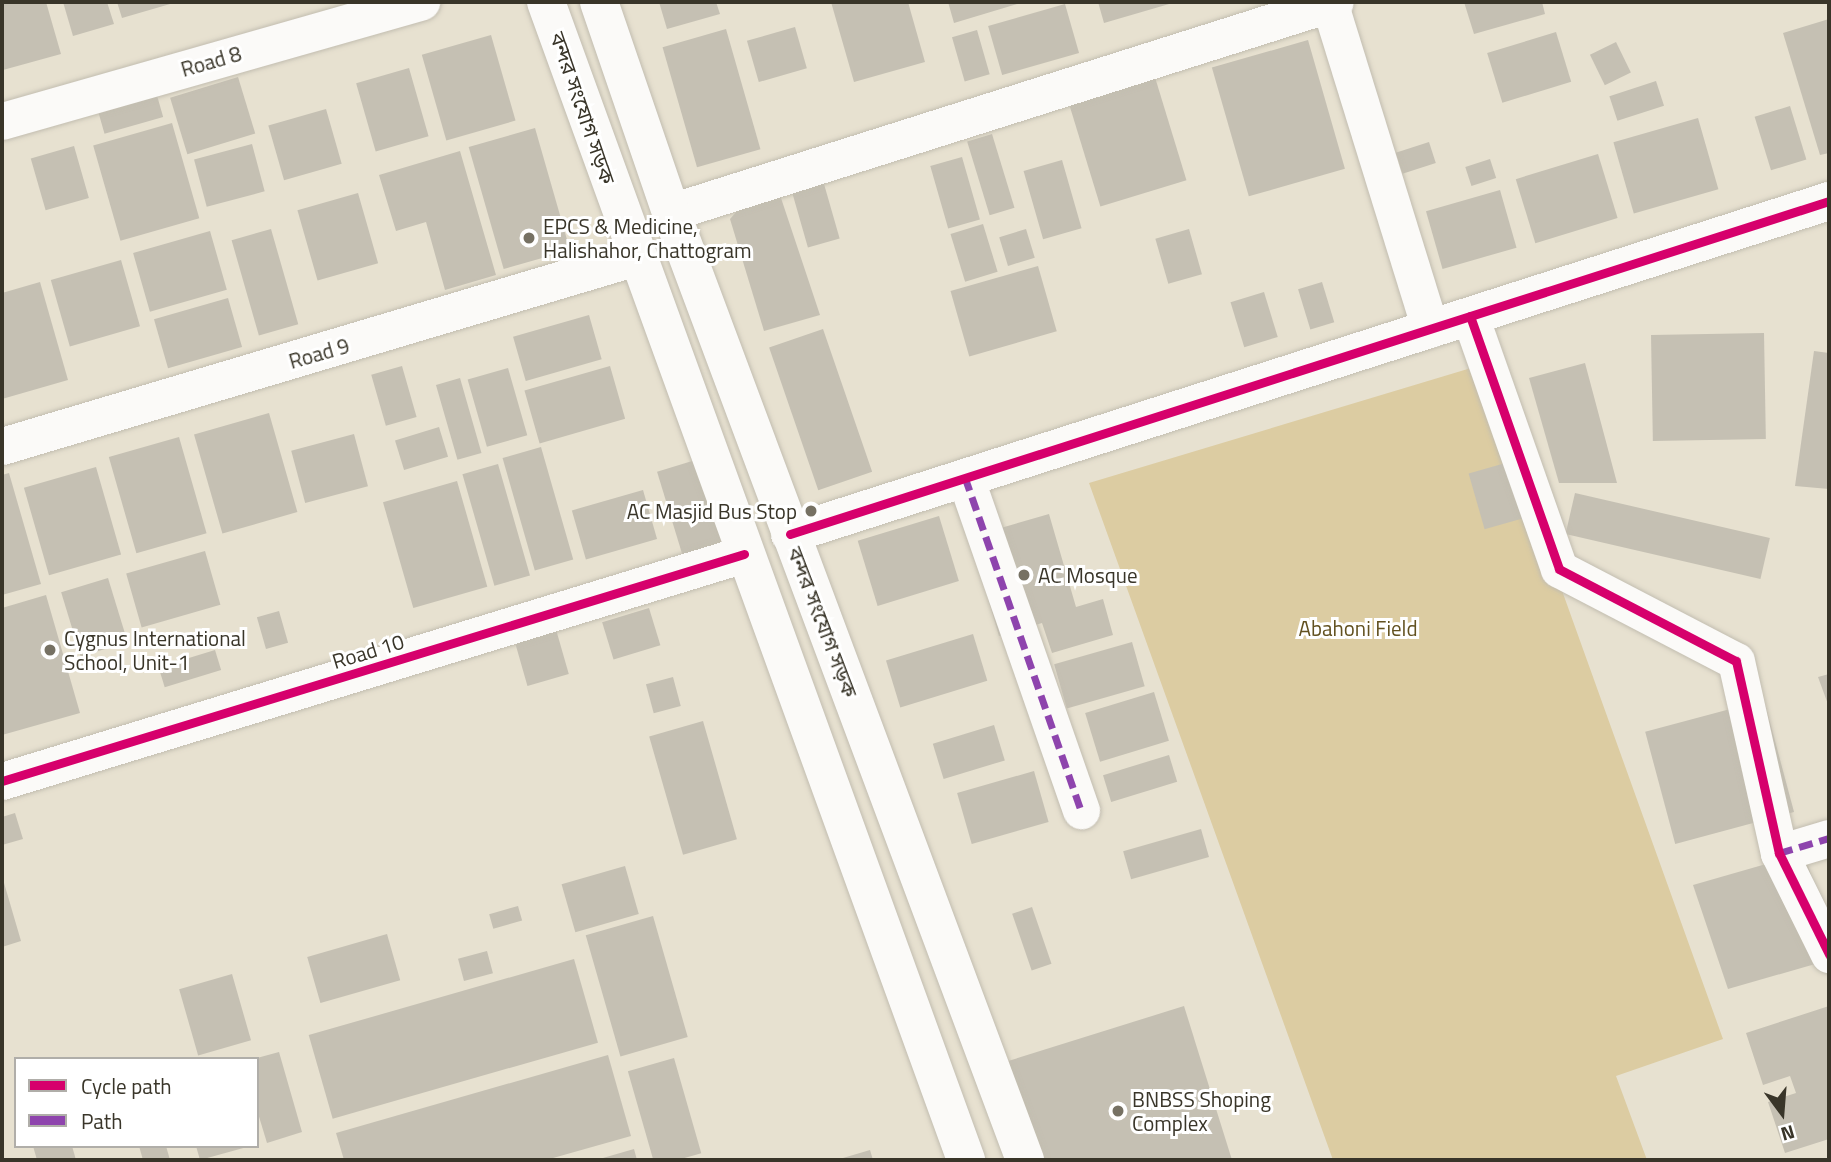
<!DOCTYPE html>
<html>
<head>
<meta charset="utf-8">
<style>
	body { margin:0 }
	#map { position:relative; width:1831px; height:1162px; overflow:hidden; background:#e7e1d0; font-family:"Titillium Web","Noto Sans Bengali",sans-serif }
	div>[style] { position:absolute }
	.green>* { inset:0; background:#dccca2 }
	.building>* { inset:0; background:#c5c0b3; transform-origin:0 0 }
	.roads { filter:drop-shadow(0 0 2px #c2bdb0) drop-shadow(0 0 2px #c2bdb0) }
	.street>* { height:37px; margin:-18.5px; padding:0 18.5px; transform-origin:18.5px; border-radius:18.5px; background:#fbfaf8 }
	.secondary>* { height:38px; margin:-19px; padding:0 19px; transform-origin:19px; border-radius:19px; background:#fbfaf8 }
	.highway>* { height:38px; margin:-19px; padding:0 19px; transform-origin:19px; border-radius:19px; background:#fbfaf8 }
	.quiet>* { height:7px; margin-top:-3.5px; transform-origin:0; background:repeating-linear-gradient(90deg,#8e44ad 0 14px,transparent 0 21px) }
	.cycleway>* { height:9px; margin:-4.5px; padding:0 4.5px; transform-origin:4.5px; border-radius:4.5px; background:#d6006c }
	.dots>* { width:19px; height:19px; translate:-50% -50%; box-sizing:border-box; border:4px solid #fff; border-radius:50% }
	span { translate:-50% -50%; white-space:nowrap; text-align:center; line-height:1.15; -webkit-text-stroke:6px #fff; paint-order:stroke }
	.street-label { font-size:21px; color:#393529 }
	.poi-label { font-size:21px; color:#393529 }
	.left { translate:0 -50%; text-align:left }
	.right { translate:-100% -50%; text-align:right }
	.park-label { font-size:21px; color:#625120 }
	.frame { position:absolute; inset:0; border:4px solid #393529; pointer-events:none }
	.legend { position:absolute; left:14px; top:1057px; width:245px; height:91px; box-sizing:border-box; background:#fff; border:2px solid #b0aea9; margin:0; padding:9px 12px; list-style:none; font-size:21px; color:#393529 }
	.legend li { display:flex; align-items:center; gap:14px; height:35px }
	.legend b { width:35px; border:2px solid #b0aea9 }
	.north { position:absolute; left:1747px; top:1078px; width:70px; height:70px; -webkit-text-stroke:5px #fff; paint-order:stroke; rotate:164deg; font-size:19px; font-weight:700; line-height:28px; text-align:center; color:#393529 }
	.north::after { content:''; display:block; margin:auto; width:24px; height:32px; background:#393529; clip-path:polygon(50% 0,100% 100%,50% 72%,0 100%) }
</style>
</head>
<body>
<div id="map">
	<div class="green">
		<i style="clip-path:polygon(1481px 365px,1723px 1039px,1616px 1076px,1647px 1160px,1333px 1160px,1089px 483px)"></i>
	</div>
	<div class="building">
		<i style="clip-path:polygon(2px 2px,46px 2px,61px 54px,3px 70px)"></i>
		<i style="clip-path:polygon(63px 2px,107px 2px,114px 24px,73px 36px)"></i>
		<i style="clip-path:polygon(117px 2px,177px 2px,122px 18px)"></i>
		<i style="clip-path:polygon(659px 2px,716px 2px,720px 14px,667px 29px)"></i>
		<i style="clip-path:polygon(831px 2px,908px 2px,925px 62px,854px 82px)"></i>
		<i style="clip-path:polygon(948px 2px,1024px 2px,954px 23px)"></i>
		<i style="clip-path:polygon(1098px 2px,1176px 2px,1104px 23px)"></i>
		<i style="clip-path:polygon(1464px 2px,1542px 2px,1545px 14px,1474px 34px)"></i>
		<i style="left:1065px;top:4px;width:51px;height:80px;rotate:74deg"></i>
		<i style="clip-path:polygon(1829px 19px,1829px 153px,1820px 155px,1783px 33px)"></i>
		<i style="left:795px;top:27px;width:43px;height:50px;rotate:74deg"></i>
		<i style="left:726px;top:29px;width:125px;height:66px;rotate:74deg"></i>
		<i style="left:977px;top:30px;width:46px;height:26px;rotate:74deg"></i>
		<i style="left:1556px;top:32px;width:52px;height:72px;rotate:73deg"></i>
		<i style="left:491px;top:35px;width:89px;height:72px;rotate:74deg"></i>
		<i style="left:1308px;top:40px;width:134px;height:100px;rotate:74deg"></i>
		<i style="left:1616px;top:42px;width:34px;height:29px;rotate:64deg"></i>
		<i style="left:409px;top:68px;width:71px;height:55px;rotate:74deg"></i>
		<i style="left:1154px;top:74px;width:111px;height:90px;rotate:73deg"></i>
		<i style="left:238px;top:77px;width:59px;height:71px;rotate:73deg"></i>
		<i style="left:1656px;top:81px;width:26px;height:49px;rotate:72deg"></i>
		<i style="left:156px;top:92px;width:26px;height:61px;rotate:74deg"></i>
		<i style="left:1790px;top:106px;width:56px;height:37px;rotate:73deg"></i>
		<i style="left:326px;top:109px;width:57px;height:60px;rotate:74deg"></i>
		<i style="left:1698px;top:118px;width:74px;height:88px;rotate:74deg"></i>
		<i style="left:172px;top:123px;width:99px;height:82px;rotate:74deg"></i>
		<i style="left:535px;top:128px;width:127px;height:69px;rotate:74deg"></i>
		<i style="left:992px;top:134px;width:77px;height:26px;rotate:73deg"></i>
		<i style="left:1429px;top:142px;width:22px;height:35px;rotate:72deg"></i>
		<i style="left:252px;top:144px;width:49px;height:60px;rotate:75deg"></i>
		<i style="left:74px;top:146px;width:54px;height:45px;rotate:74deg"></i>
		<i style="clip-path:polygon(460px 151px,496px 275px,445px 290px,426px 222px,396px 231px,379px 175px)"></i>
		<i style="left:1598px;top:154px;width:67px;height:86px;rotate:73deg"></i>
		<i style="left:962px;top:157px;width:65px;height:33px;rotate:74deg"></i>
		<i style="left:1490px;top:159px;width:20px;height:26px;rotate:72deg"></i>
		<i style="left:1062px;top:160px;width:71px;height:40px;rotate:74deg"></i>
		<i style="left:822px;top:177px;width:64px;height:33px;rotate:74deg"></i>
		<i style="clip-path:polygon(778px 189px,820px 315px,764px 331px,730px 219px,750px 196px)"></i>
		<i style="left:1500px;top:190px;width:60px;height:77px;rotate:74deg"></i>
		<i style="left:358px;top:193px;width:73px;height:63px;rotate:74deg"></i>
		<i style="left:983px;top:224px;width:50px;height:34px;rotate:73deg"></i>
		<i style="left:271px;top:229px;width:99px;height:41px;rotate:74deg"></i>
		<i style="left:1026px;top:229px;width:30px;height:28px;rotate:73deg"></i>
		<i style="left:1189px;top:229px;width:47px;height:35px;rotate:74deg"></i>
		<i style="left:210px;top:231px;width:61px;height:80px;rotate:74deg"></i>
		<i style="left:121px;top:260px;width:69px;height:73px;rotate:74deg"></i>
		<i style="left:1038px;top:266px;width:68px;height:91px;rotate:74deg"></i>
		<i style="clip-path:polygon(40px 282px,68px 380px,2px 399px,2px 293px)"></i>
		<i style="left:1322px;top:282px;width:42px;height:25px;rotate:73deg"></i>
		<i style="left:1264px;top:292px;width:47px;height:35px;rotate:73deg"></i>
		<i style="left:228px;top:298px;width:51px;height:77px;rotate:74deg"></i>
		<i style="left:589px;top:315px;width:46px;height:79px;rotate:74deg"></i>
		<i style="left:823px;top:329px;width:151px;height:57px;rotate:71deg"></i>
		<i style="left:1764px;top:333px;width:106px;height:113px;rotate:89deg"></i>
		<i style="clip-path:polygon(1814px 351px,1829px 353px,1829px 489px,1795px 486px)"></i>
		<i style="clip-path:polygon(1585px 363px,1617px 483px,1559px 483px,1529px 378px)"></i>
		<i style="left:402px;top:366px;width:53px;height:32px;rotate:74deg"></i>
		<i style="left:610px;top:366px;width:55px;height:89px;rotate:74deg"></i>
		<i style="left:508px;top:368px;width:70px;height:42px;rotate:74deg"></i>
		<i style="left:460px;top:378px;width:78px;height:25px;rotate:74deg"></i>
		<i style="left:269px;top:413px;width:103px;height:78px;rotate:74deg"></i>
		<i style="left:439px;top:427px;width:31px;height:46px;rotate:73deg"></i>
		<i style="left:354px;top:434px;width:54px;height:65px;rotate:75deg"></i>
		<i style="left:179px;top:437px;width:100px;height:73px;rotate:74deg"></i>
		<i style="left:541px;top:447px;width:117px;height:40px;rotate:74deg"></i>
		<i style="left:702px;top:458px;width:94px;height:47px;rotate:73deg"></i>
		<i style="left:1509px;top:462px;width:58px;height:42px;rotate:74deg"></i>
		<i style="left:498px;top:464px;width:116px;height:37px;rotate:74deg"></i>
		<i style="left:96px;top:467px;width:91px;height:75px;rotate:74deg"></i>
		<i style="clip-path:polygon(9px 473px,41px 584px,2px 595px,2px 475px)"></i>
		<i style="left:457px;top:481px;width:110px;height:77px;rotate:74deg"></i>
		<i style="left:643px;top:490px;width:51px;height:74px;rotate:74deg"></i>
		<i style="left:1575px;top:493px;width:200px;height:42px;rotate:13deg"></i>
		<i style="clip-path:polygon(1049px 514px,1076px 607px,1103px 599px,1113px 635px,1052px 653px,1042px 623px,999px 636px,970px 537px)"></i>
		<i style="left:939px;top:516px;width:68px;height:85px;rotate:73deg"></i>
		<i style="left:205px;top:551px;width:56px;height:82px;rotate:74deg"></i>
		<i style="left:108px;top:578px;width:67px;height:49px;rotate:73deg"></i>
		<i style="clip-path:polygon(46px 595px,80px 713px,2px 735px,2px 608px)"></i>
		<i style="left:649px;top:608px;width:39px;height:49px;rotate:73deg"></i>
		<i style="left:279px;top:611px;width:33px;height:23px;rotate:74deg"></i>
		<i style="left:555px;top:626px;width:50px;height:43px;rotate:74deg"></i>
		<i style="left:973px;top:634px;width:49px;height:91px;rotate:73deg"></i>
		<i style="left:1132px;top:642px;width:46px;height:81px;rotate:74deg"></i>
		<i style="left:215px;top:650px;width:21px;height:59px;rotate:73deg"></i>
		<i style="clip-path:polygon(1829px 674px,1829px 707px,1818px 677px)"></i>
		<i style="left:673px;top:677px;width:30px;height:28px;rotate:75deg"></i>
		<i style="left:1154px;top:692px;width:51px;height:72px;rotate:73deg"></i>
		<i style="left:1764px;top:700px;width:116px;height:123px;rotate:75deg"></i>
		<i style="left:703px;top:721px;width:123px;height:56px;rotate:74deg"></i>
		<i style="left:994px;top:725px;width:37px;height:64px;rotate:73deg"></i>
		<i style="left:1169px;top:755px;width:28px;height:69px;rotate:73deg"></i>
		<i style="left:1034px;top:771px;width:53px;height:80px;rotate:74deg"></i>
		<i style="clip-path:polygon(15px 813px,23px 839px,2px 845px,2px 817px)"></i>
		<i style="left:1201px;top:829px;width:29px;height:81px;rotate:74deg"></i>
		<i style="clip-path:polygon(1804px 853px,1829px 931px,1829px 960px,1728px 989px,1693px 885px)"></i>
		<i style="left:625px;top:866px;width:50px;height:66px;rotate:74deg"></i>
		<i style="clip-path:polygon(2px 876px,21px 941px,2px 947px)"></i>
		<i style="left:518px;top:906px;width:15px;height:30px;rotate:74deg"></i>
		<i style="left:1032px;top:907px;width:60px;height:21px;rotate:71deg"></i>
		<i style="left:653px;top:916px;width:126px;height:70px;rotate:74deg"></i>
		<i style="left:387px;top:934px;width:48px;height:83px;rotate:74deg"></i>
		<i style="left:487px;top:951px;width:23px;height:30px;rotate:75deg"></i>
		<i style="left:574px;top:959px;width:87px;height:276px;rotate:74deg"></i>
		<i style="left:232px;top:974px;width:69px;height:55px;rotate:74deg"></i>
		<i style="clip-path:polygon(1184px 1006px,1232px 1160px,1036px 1160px,1005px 1062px)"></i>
		<i style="clip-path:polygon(1829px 1006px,1829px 1139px,1785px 1153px,1768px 1102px,1796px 1093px,1790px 1076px,1763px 1085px,1746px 1033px)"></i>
		<i style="clip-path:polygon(279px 1052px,302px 1132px,267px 1143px,257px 1110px,257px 1058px)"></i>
		<i style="clip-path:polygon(608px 1055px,631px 1136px,546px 1160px,344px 1160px,336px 1133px)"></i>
		<i style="left:674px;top:1058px;width:99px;height:48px;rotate:74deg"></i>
		<i style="clip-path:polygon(33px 1146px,72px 1146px,76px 1160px,37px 1160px)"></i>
		<i style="clip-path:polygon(139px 1146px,166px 1146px,170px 1160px,143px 1160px)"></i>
		<i style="clip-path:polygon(196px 1146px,247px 1146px,247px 1147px,200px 1160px)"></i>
		<i style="clip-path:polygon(634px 1149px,637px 1160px,596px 1160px)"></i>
		<i style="clip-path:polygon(870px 1150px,873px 1160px,844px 1160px,843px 1158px)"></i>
	</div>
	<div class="roads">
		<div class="street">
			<i style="left:1329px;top:2px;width:342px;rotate:72.8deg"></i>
			<i style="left:2px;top:121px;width:436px;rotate:-15.9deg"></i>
			<i style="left:671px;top:212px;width:696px;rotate:-17.55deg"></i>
			<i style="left:1470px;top:316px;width:268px;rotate:70.6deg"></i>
			<i style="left:1559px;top:569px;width:199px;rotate:27.5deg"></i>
			<i style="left:1736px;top:661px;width:197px;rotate:77.4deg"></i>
			<i style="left:1779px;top:853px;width:113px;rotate:63.7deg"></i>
			<i style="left:2px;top:446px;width:662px;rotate:-16.6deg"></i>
			<i style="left:965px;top:477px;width:353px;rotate:70.8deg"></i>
			<i style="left:2px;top:781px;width:776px;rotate:-17.01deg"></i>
			<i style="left:1779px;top:853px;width:52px;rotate:-16.7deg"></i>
		</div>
		<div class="secondary">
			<i style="left:790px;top:534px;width:1091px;rotate:-17.77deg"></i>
		</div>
		<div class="highway">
			<i style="left:546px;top:2px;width:1232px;rotate:70.06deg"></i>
			<i style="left:599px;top:2px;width:222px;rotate:71.1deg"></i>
			<i style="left:671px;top:212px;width:1012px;rotate:69.52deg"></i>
		</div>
	</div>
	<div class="quiet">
		<i style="left:965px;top:477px;width:353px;rotate:70.8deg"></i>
		<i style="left:1779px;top:853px;width:52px;rotate:-16.7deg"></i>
	</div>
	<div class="cycleway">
		<i style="left:1470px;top:316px;width:268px;rotate:70.6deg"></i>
		<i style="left:1559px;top:569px;width:199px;rotate:27.5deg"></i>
		<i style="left:1736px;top:661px;width:197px;rotate:77.4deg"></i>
		<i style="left:1779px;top:853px;width:113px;rotate:63.7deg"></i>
		<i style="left:790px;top:534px;width:1091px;rotate:-17.77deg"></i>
		<i style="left:2px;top:781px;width:776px;rotate:-17.01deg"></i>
	</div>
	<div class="dots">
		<i style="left:529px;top:238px;background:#767163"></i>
		<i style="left:811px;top:511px;background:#767163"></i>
		<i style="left:1024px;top:575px;background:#767163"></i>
		<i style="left:50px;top:650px;background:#767163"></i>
		<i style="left:1118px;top:1111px;background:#767163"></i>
	</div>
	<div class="street-label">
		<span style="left:211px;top:61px;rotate:-16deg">Road 8</span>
		<span style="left:583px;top:108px;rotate:71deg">বন্দর সংযোগ সড়ক</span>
		<span style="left:319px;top:353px;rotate:-16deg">Road 9</span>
		<span style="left:823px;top:622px;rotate:69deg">বন্দর সংযোগ সড়ক</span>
		<span style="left:368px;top:651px;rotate:-17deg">Road 10</span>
	</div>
	<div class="poi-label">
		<span class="left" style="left:543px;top:238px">EPCS &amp; Medicine,<br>Halishahor, Chattogram</span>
		<span class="right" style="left:797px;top:511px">AC Masjid Bus Stop</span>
		<span class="left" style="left:1038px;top:575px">AC Mosque</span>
		<span class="left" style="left:64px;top:650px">Cygnus International<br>School, Unit-1</span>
		<span class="left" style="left:1132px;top:1111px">BNBSS Shoping<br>Complex</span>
	</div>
	<div class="park-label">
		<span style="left:1358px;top:628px">Abahoni Field</span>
	</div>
	<div class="frame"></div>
	<ul class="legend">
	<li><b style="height:9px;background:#d6006c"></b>Cycle path</li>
	<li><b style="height:9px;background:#8e44ad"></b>Path</li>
	</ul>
	<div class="north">N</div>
</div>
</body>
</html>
